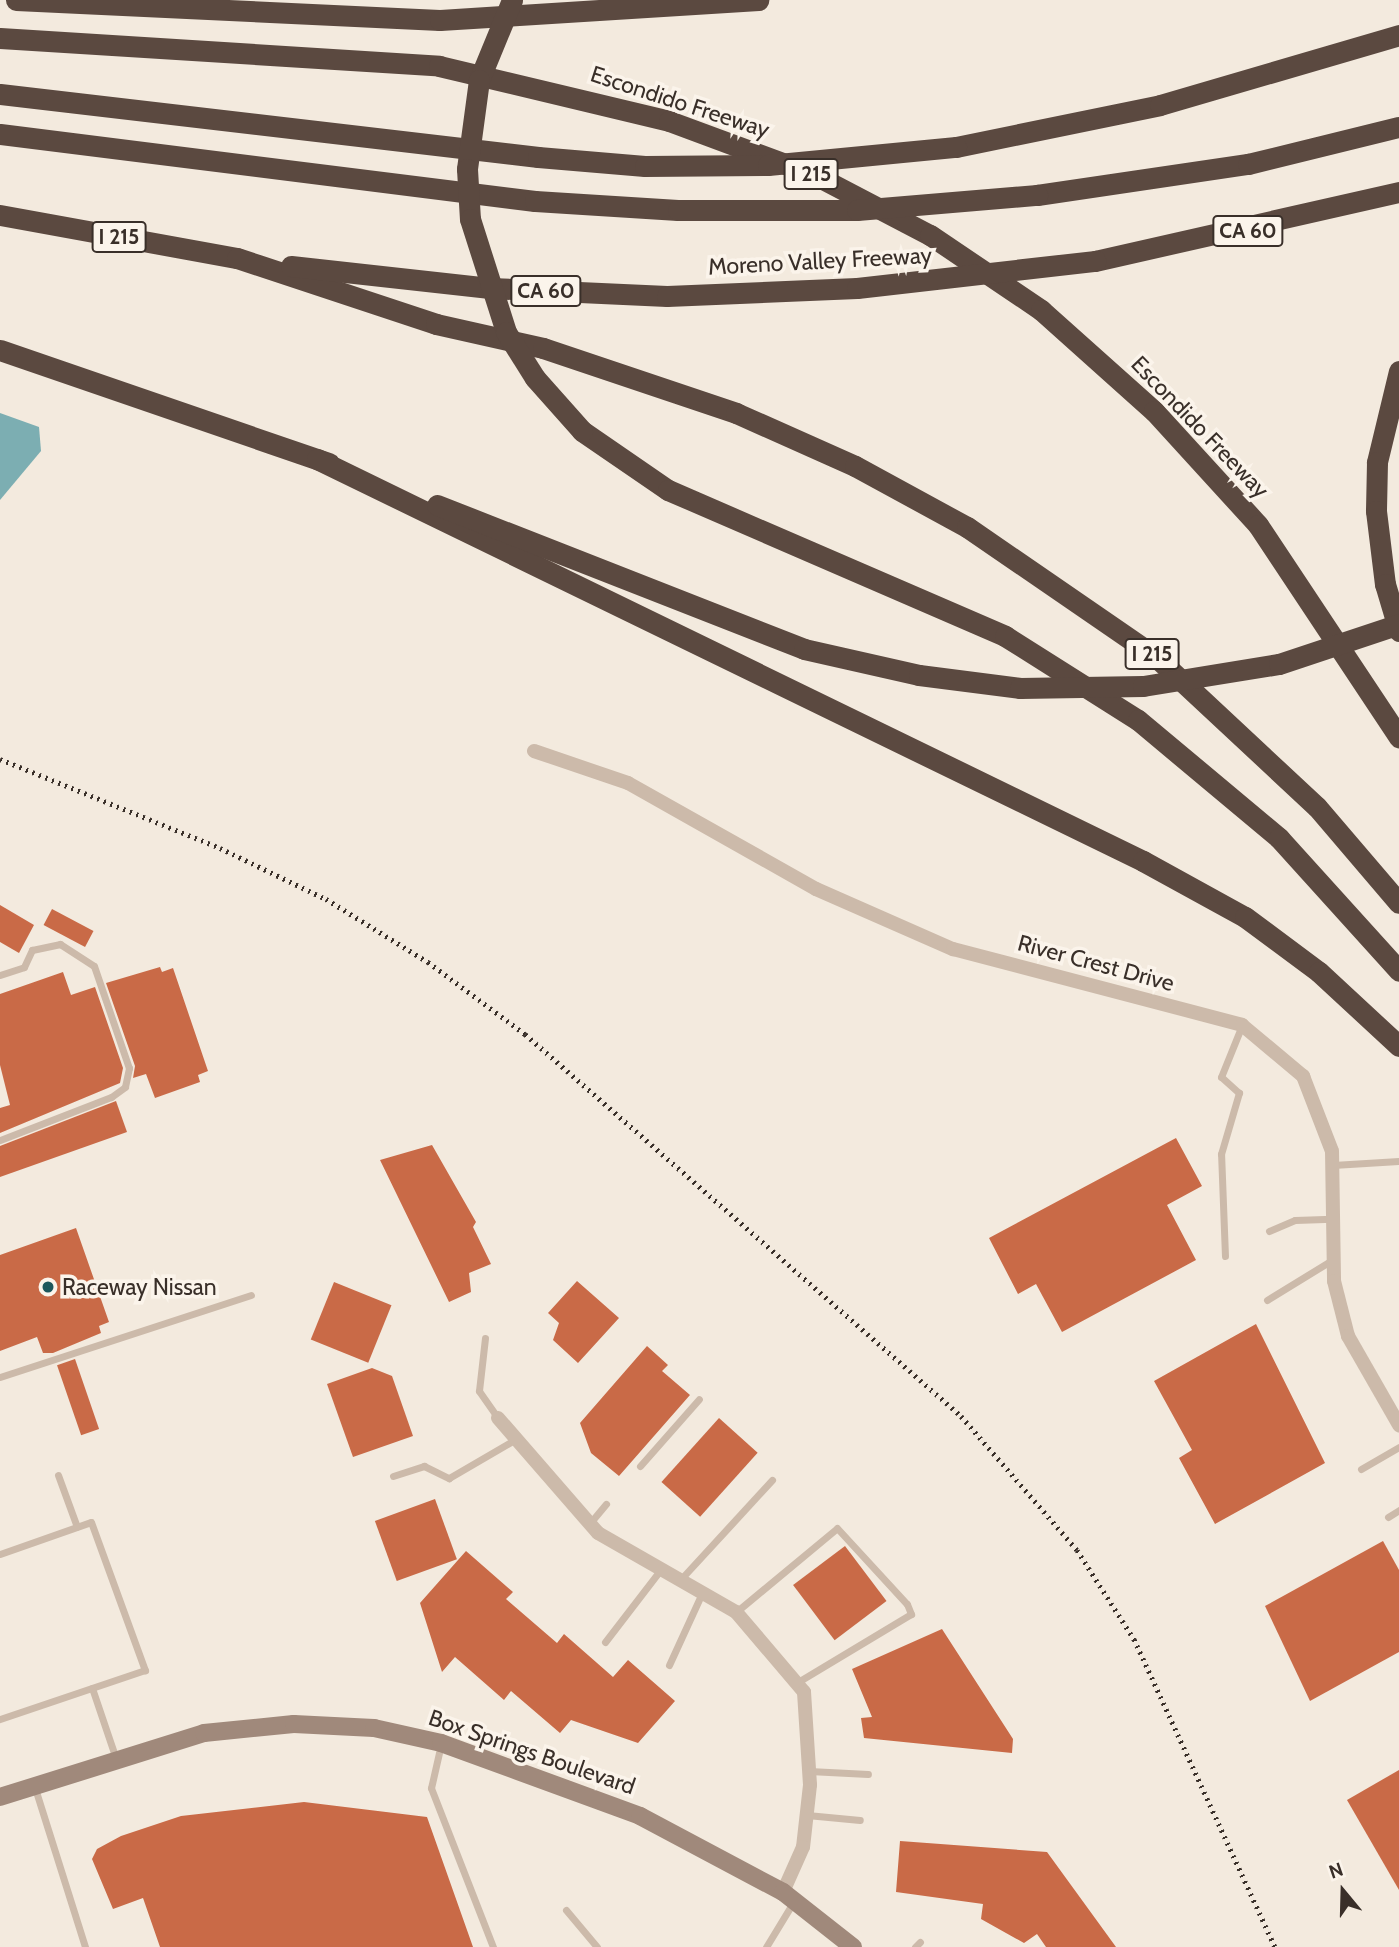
<!DOCTYPE html>
<html>
<head>
<meta charset="utf-8">
<style>
	body { margin:0 }
	#map { position:relative; width:1399px; height:1947px; overflow:hidden; background:#f3eade; font-family:Cabin,sans-serif }
	div>[style] { position:absolute }
	.water>* { inset:0; background:#7caeb2 }
	.building>* { inset:0; background:#c96a47; transform-origin:0 0 }
	.lane>* { height:7px; margin:-3.5px; padding:0 3.5px; transform-origin:3.5px; border-radius:3.5px; background:#ccbaaa }
	.street>* { height:14px; margin:-7px; padding:0 7px; transform-origin:7px; border-radius:7px; background:#ccbaaa }
	.secondary>* { height:18px; margin:-9px; padding:0 9px; transform-origin:9px; border-radius:9px; background:#a0897b }
	.highway>* { height:21px; margin:-10.5px; padding:0 10.5px; transform-origin:10.5px; border-radius:10.5px; background:#5b4940 }
	.rail>* { height:5px; margin-top:-2.5px; transform-origin:0; background:repeating-linear-gradient(90deg,#392f29 0 2px,transparent 0 7px) }
	.highway-bridge>* { height:21px; margin:-10.5px; padding:0 10.5px; transform-origin:10.5px; border-radius:10.5px; background:#5b4940 }
	.dots>* { width:19px; height:19px; translate:-50% -50%; box-sizing:border-box; border:4px solid #fbf4eb; border-radius:50% }
	span { translate:-50% -50%; white-space:nowrap; text-align:center; line-height:1.15; -webkit-text-stroke:7px #fbf4eb; paint-order:stroke }
	.shield-label span { padding:2px 5px; background:#fbf4eb; border:2px solid; border-radius:5px; -webkit-text-stroke-width:0 }
	.shield-label { font-size:21px; color:#392f29; font-weight:700 }
	.street-label { font-size:23px; color:#392f29 }
	.poi-label { font-size:23px; color:#392f29 }
	.left { translate:0 -50%; text-align:left }
	.north { position:absolute; left:1308px; top:1856px; width:70px; height:70px; -webkit-text-stroke:5px #fbf4eb; paint-order:stroke; rotate:341deg; font-size:19px; font-weight:700; line-height:28px; text-align:center; color:#392f29 }
	.north::after { content:''; display:block; margin:auto; width:24px; height:32px; background:#392f29; clip-path:polygon(50% 0,100% 100%,50% 72%,0 100%) }
</style>
</head>
<body>
<div id="map">
	<div class="water">
		<i style="clip-path:polygon(0 413px,39px 427px,41px 451px,0 500px)"></i>
	</div>
	<div class="building">
		<i style="clip-path:polygon(0 905px,34px 925px,19px 953px,0 942px)"></i>
		<i style="left:52px;top:909px;width:47px;height:18px;rotate:28deg"></i>
		<i style="clip-path:polygon(160px 967px,162px 972px,173px 968px,208px 1071px,198px 1075px,200px 1082px,155px 1098px,146px 1074px,133px 1078px,135px 1066px,106px 983px)"></i>
		<i style="clip-path:polygon(63px 972px,71px 995px,95px 987px,123px 1068px,120px 1083px,0 1133px,0 1108px,10px 1105px,0 1065px,0 994px)"></i>
		<i style="clip-path:polygon(116px 1101px,127px 1132px,0 1177px,0 1146px)"></i>
		<i style="clip-path:polygon(1176px 1138px,1202px 1186px,1167px 1205px,1196px 1260px,1062px 1332px,1036px 1284px,1018px 1294px,989px 1238px)"></i>
		<i style="clip-path:polygon(432px 1145px,476px 1222px,473px 1227px,491px 1264px,469px 1273px,471px 1292px,449px 1302px,380px 1160px)"></i>
		<i style="clip-path:polygon(76px 1228px,109px 1322px,99px 1326px,101px 1333px,53px 1353px,43px 1353px,37px 1337px,0 1351px,0 1255px)"></i>
		<i style="clip-path:polygon(577px 1281px,619px 1318px,578px 1363px,553px 1340px,559px 1323px,548px 1313px)"></i>
		<i style="left:334px;top:1282px;width:62px;height:62px;rotate:22deg"></i>
		<i style="clip-path:polygon(1256px 1324px,1325px 1463px,1215px 1524px,1179px 1458px,1192px 1450px,1154px 1381px)"></i>
		<i style="clip-path:polygon(647px 1346px,668px 1365px,662px 1371px,690px 1395px,619px 1476px,591px 1453px,580px 1423px)"></i>
		<i style="left:75px;top:1359px;width:74px;height:19px;rotate:71deg"></i>
		<i style="clip-path:polygon(372px 1368px,392px 1376px,413px 1436px,353px 1457px,327px 1384px)"></i>
		<i style="left:719px;top:1418px;width:52px;height:86px;rotate:42deg"></i>
		<i style="left:435px;top:1499px;width:64px;height:64px;rotate:70deg"></i>
		<i style="clip-path:polygon(1383px 1541px,1399px 1570px,1399px 1652px,1310px 1701px,1265px 1606px)"></i>
		<i style="left:845px;top:1546px;width:69px;height:65px;rotate:53deg"></i>
		<i style="clip-path:polygon(466px 1551px,513px 1592px,506px 1599px,557px 1643px,564px 1634px,613px 1677px,628px 1660px,675px 1701px,638px 1743px,571px 1720px,560px 1733px,511px 1691px,504px 1700px,455px 1657px,442px 1672px,420px 1603px)"></i>
		<i style="clip-path:polygon(942px 1629px,1013px 1739px,1012px 1753px,864px 1738px,861px 1718px,872px 1717px,852px 1669px)"></i>
		<i style="clip-path:polygon(1399px 1770px,1399px 1890px,1347px 1800px)"></i>
		<i style="clip-path:polygon(304px 1802px,427px 1817px,473px 1947px,160px 1947px,143px 1898px,113px 1909px,92px 1859px,97px 1849px,121px 1836px,181px 1816px)"></i>
		<i style="clip-path:polygon(900px 1841px,1047px 1852px,1116px 1947px,1046px 1947px,1037px 1934px,1024px 1943px,981px 1919px,983px 1904px,896px 1892px)"></i>
	</div>
	<div class="lane">
		<i style="left:0;top:975px;width:25px;rotate:-18deg"></i>
		<i style="left:24px;top:967px;width:19px;rotate:-65deg"></i>
		<i style="left:32px;top:950px;width:29px;rotate:-12deg"></i>
		<i style="left:60px;top:944px;width:40px;rotate:32.9deg"></i>
		<i style="left:94px;top:966px;width:108px;rotate:71.1deg"></i>
		<i style="left:129px;top:1068px;width:19px;rotate:102deg"></i>
		<i style="left:125px;top:1087px;width:17px;rotate:144deg"></i>
		<i style="left:111px;top:1097px;width:119px;rotate:158.8deg"></i>
		<i style="left:1333px;top:1165px;width:66px;rotate:-3.5deg"></i>
		<i style="left:1269px;top:1231px;width:28px;rotate:-23deg"></i>
		<i style="left:1295px;top:1220px;width:37px;rotate:-2deg"></i>
		<i style="left:1225px;top:1256px;width:102px;rotate:-92.2deg"></i>
		<i style="left:1221px;top:1154px;width:64px;rotate:-73.6deg"></i>
		<i style="left:1239px;top:1093px;width:24px;rotate:-138deg"></i>
		<i style="left:1221px;top:1077px;width:56px;rotate:-68deg"></i>
		<i style="left:1267px;top:1300px;width:76px;rotate:-31.6deg"></i>
		<i style="left:485px;top:1338px;width:53px;rotate:96.5deg"></i>
		<i style="left:479px;top:1391px;width:33px;rotate:55deg"></i>
		<i style="left:0;top:1377px;width:264px;rotate:-18.1deg"></i>
		<i style="left:640px;top:1466px;width:89px;rotate:-48.6deg"></i>
		<i style="left:1361px;top:1469px;width:44px;rotate:-30.1deg"></i>
		<i style="left:58px;top:1475px;width:55px;rotate:69.9deg"></i>
		<i style="left:393px;top:1476px;width:33px;rotate:-18deg"></i>
		<i style="left:424px;top:1466px;width:28px;rotate:26deg"></i>
		<i style="left:449px;top:1478px;width:78px;rotate:-30.2deg"></i>
		<i style="left:1388px;top:1517px;width:13px;rotate:-32deg"></i>
		<i style="left:590px;top:1523px;width:25px;rotate:-50deg"></i>
		<i style="left:0;top:1554px;width:96px;rotate:-19.4deg"></i>
		<i style="left:91px;top:1522px;width:158px;rotate:70deg"></i>
		<i style="left:145px;top:1670px;width:153px;rotate:161.3deg"></i>
		<i style="left:680px;top:1580px;width:136px;rotate:-47.4deg"></i>
		<i style="left:736px;top:1612px;width:131px;rotate:-39.7deg"></i>
		<i style="left:837px;top:1528px;width:103px;rotate:47.4deg"></i>
		<i style="left:907px;top:1604px;width:11px;rotate:68deg"></i>
		<i style="left:911px;top:1614px;width:134px;rotate:149deg"></i>
		<i style="left:605px;top:1642px;width:92px;rotate:-52.5deg"></i>
		<i style="left:669px;top:1665px;width:79px;rotate:-65.4deg"></i>
		<i style="left:92px;top:1688px;width:72px;rotate:71.3deg"></i>
		<i style="left:441px;top:1744px;width:45px;rotate:102.8deg"></i>
		<i style="left:431px;top:1788px;width:171px;rotate:68.7deg"></i>
		<i style="left:809px;top:1771px;width:59px;rotate:2.9deg"></i>
		<i style="left:34px;top:1785px;width:170px;rotate:72.5deg"></i>
		<i style="left:807px;top:1815px;width:53px;rotate:5.4deg"></i>
		<i style="left:566px;top:1910px;width:48px;rotate:50deg"></i>
		<i style="left:766px;top:1947px;width:54px;rotate:-58.7deg"></i>
		<i style="left:915px;top:1947px;width:7px;rotate:-45deg"></i>
	</div>
	<div class="street">
		<i style="left:534px;top:751px;width:99px;rotate:18.8deg"></i>
		<i style="left:628px;top:783px;width:216px;rotate:29.4deg"></i>
		<i style="left:816px;top:889px;width:150px;rotate:23.7deg"></i>
		<i style="left:953px;top:949px;width:299px;rotate:14.7deg"></i>
		<i style="left:1242px;top:1025px;width:80px;rotate:39.9deg"></i>
		<i style="left:1303px;top:1076px;width:80px;rotate:68.9deg"></i>
		<i style="left:1332px;top:1151px;width:130px;rotate:89.1deg"></i>
		<i style="left:1334px;top:1281px;width:57px;rotate:75.7deg"></i>
		<i style="left:1348px;top:1336px;width:103px;rotate:60.2deg"></i>
		<i style="left:498px;top:1418px;width:152px;rotate:49deg"></i>
		<i style="left:598px;top:1533px;width:159px;rotate:29.8deg"></i>
		<i style="left:736px;top:1612px;width:105px;rotate:49.6deg"></i>
		<i style="left:804px;top:1692px;width:93px;rotate:86.3deg"></i>
		<i style="left:810px;top:1785px;width:62px;rotate:96.4deg"></i>
		<i style="left:803px;top:1847px;width:49px;rotate:114deg"></i>
	</div>
	<div class="secondary">
		<i style="left:0;top:1797px;width:214px;rotate:-17.4deg"></i>
		<i style="left:204px;top:1733px;width:90px;rotate:-5.7deg"></i>
		<i style="left:294px;top:1724px;width:80px;rotate:2.9deg"></i>
		<i style="left:374px;top:1728px;width:69px;rotate:12.6deg"></i>
		<i style="left:441px;top:1743px;width:212px;rotate:20.1deg"></i>
		<i style="left:640px;top:1816px;width:162px;rotate:28deg"></i>
		<i style="left:783px;top:1892px;width:89px;rotate:38.2deg"></i>
	</div>
	<div class="highway">
		<i style="left:16px;top:0;width:424px;rotate:2.7deg"></i>
		<i style="left:440px;top:20px;width:319px;rotate:-3.6deg"></i>
		<i style="left:0;top:38px;width:440px;rotate:3.6deg"></i>
		<i style="left:439px;top:66px;width:236px;rotate:13.4deg"></i>
		<i style="left:669px;top:121px;width:156px;rotate:20.3deg"></i>
		<i style="left:815px;top:175px;width:130px;rotate:27.6deg"></i>
		<i style="left:930px;top:235px;width:134px;rotate:34deg"></i>
		<i style="left:1041px;top:310px;width:152px;rotate:41.8deg"></i>
		<i style="left:1154px;top:411px;width:154px;rotate:47.6deg"></i>
		<i style="left:1258px;top:525px;width:255px;rotate:56.4deg"></i>
		<i style="left:0;top:94px;width:542px;rotate:6.68deg"></i>
		<i style="left:0;top:134px;width:539px;rotate:7.14deg"></i>
		<i style="left:535px;top:201px;width:143px;rotate:3.6deg"></i>
		<i style="left:956px;top:147px;width:208px;rotate:-11.6deg"></i>
		<i style="left:1160px;top:105px;width:249px;rotate:-16.3deg"></i>
		<i style="left:1037px;top:195px;width:213px;rotate:-8.4deg"></i>
		<i style="left:1248px;top:164px;width:155px;rotate:-13.8deg"></i>
		<i style="left:0;top:215px;width:241px;rotate:10.3deg"></i>
		<i style="left:237px;top:258px;width:210px;rotate:18.3deg"></i>
		<i style="left:436px;top:324px;width:110px;rotate:12.6deg"></i>
		<i style="left:543px;top:348px;width:204px;rotate:18.6deg"></i>
		<i style="left:736px;top:413px;width:130px;rotate:24deg"></i>
		<i style="left:855px;top:466px;width:128px;rotate:28.6deg"></i>
		<i style="left:967px;top:527px;width:228px;rotate:34.5deg"></i>
		<i style="left:1155px;top:656px;width:221px;rotate:43deg"></i>
		<i style="left:1317px;top:807px;width:126px;rotate:49.5deg"></i>
		<i style="left:1095px;top:261px;width:312px;rotate:-12.8deg"></i>
		<i style="left:291px;top:266px;width:200px;rotate:6.3deg"></i>
		<i style="left:490px;top:288px;width:177px;rotate:2.6deg"></i>
		<i style="left:667px;top:296px;width:190px;rotate:-2.4deg"></i>
		<i style="left:0;top:350px;width:348px;rotate:19deg"></i>
		<i style="left:1399px;top:371px;width:94px;rotate:103.6deg"></i>
		<i style="left:1377px;top:462px;width:49px;rotate:91.2deg"></i>
		<i style="left:1376px;top:511px;width:74px;rotate:83deg"></i>
		<i style="left:1385px;top:584px;width:49px;rotate:73.4deg"></i>
		<i style="left:582px;top:431px;width:104px;rotate:34.5deg"></i>
		<i style="left:668px;top:490px;width:367px;rotate:23.4deg"></i>
		<i style="left:1005px;top:636px;width:157px;rotate:32.3deg"></i>
		<i style="left:1138px;top:720px;width:184px;rotate:39.9deg"></i>
		<i style="left:1279px;top:838px;width:179px;rotate:47.9deg"></i>
		<i style="left:317px;top:459px;width:919px;rotate:25.95deg"></i>
		<i style="left:1143px;top:861px;width:116px;rotate:28.8deg"></i>
		<i style="left:1245px;top:917px;width:92px;rotate:36.6deg"></i>
		<i style="left:1319px;top:972px;width:109px;rotate:42.8deg"></i>
		<i style="left:437px;top:505px;width:394px;rotate:21.4deg"></i>
		<i style="left:804px;top:649px;width:118px;rotate:12.7deg"></i>
	</div>
	<div class="rail">
		<i style="left:0;top:759px;width:237px;rotate:22deg"></i>
		<i style="left:220px;top:848px;width:118px;rotate:25.7deg"></i>
		<i style="left:326px;top:899px;width:120px;rotate:31.7deg"></i>
		<i style="left:428px;top:962px;width:121px;rotate:36.6deg"></i>
		<i style="left:525px;top:1034px;width:580px;rotate:41.22deg"></i>
		<i style="left:961px;top:1416px;width:177px;rotate:49.1deg"></i>
		<i style="left:1077px;top:1550px;width:106px;rotate:57.4deg"></i>
		<i style="left:1134px;top:1639px;width:339px;rotate:65.4deg"></i>
	</div>
	<div class="highway-bridge">
		<i style="left:512px;top:0;width:87px;rotate:112.4deg"></i>
		<i style="left:479px;top:80px;width:90px;rotate:97.7deg"></i>
		<i style="left:467px;top:169px;width:50px;rotate:86.6deg"></i>
		<i style="left:470px;top:219px;width:119px;rotate:72.3deg"></i>
		<i style="left:506px;top:332px;width:54px;rotate:57.8deg"></i>
		<i style="left:535px;top:378px;width:71px;rotate:48.4deg"></i>
		<i style="left:538px;top:157px;width:107px;rotate:4.8deg"></i>
		<i style="left:645px;top:166px;width:123px;rotate:-0.5deg"></i>
		<i style="left:768px;top:165px;width:189px;rotate:-5.5deg"></i>
		<i style="left:678px;top:210px;width:179px"></i>
		<i style="left:857px;top:210px;width:181px;rotate:-4.8deg"></i>
		<i style="left:857px;top:288px;width:240px;rotate:-6.5deg"></i>
		<i style="left:919px;top:675px;width:102px;rotate:7.3deg"></i>
		<i style="left:1020px;top:688px;width:123px;rotate:-0.9deg"></i>
		<i style="left:1143px;top:686px;width:138px;rotate:-9.2deg"></i>
		<i style="left:1279px;top:664px;width:126px;rotate:-18.4deg"></i>
	</div>
	<div class="dots">
		<i style="left:48px;top:1287px;background:#1d575c"></i>
	</div>
	<div class="shield-label">
		<span style="left:811px;top:174px">I 215</span>
		<span style="left:1248px;top:231px">CA 60</span>
		<span style="left:119px;top:237px">I 215</span>
		<span style="left:546px;top:291px">CA 60</span>
		<span style="left:1152px;top:654px">I 215</span>
	</div>
	<div class="street-label">
		<span style="left:680px;top:102px;rotate:18deg">Escondido Freeway</span>
		<span style="left:820px;top:261px;rotate:-3deg">Moreno Valley Freeway</span>
		<span style="left:1200px;top:427px;rotate:46deg">Escondido Freeway</span>
		<span style="left:1096px;top:963px;rotate:15deg">River Crest Drive</span>
		<span style="left:532px;top:1752px;rotate:19deg">Box Springs Boulevard</span>
	</div>
	<div class="poi-label">
		<span class="left" style="left:62px;top:1287px">Raceway Nissan</span>
	</div>
	<div class="north">N</div>
</div>
</body>
</html>
